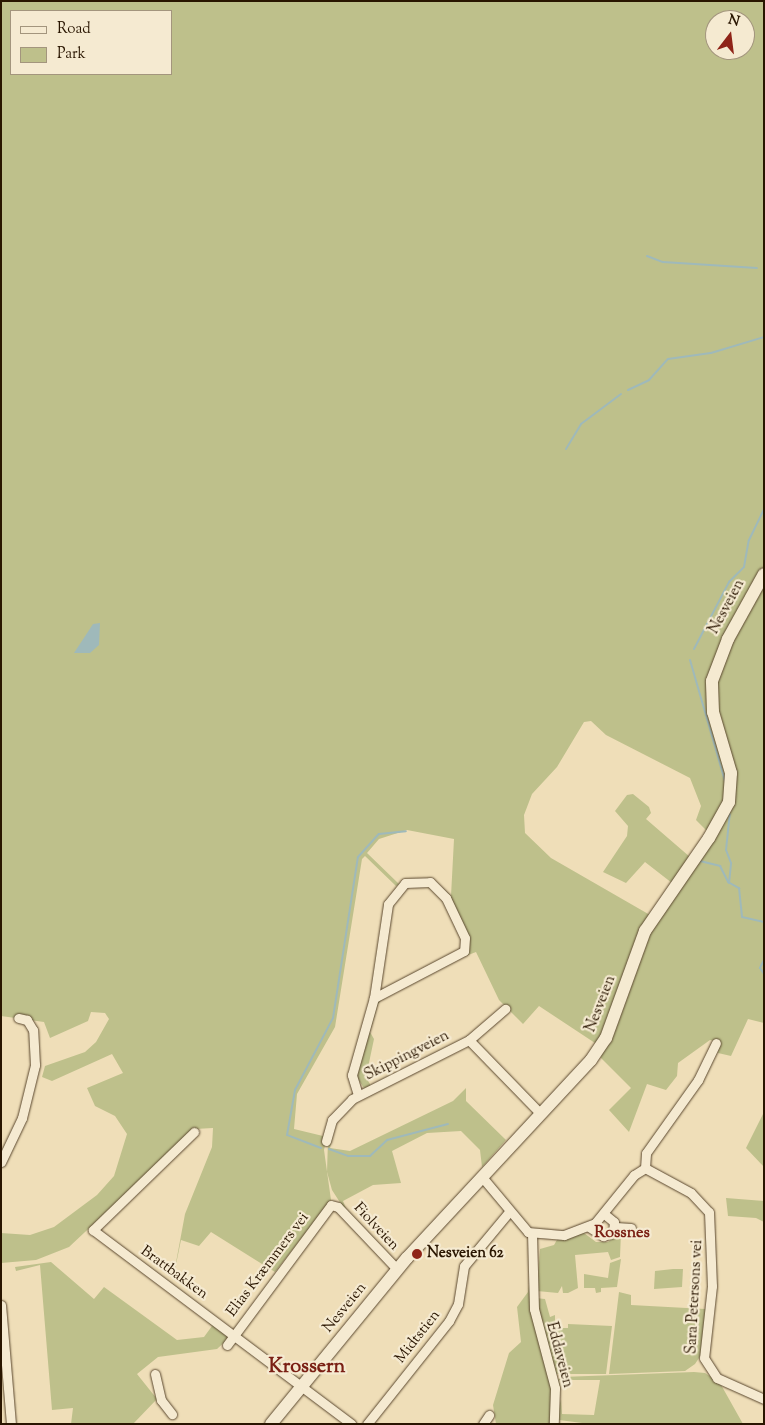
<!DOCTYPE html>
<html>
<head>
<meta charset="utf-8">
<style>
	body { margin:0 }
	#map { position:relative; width:765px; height:1425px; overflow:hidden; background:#efdeb8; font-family:"Sorts Mill Goudy",serif }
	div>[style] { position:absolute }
	.green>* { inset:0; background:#bec08b }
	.water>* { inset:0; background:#9fb9ba }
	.stream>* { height:2px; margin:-1px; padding:0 1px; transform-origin:1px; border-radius:1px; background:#9fb9ba }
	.roads { filter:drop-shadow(0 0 1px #5a472e) drop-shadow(0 0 1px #5a472e) }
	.minor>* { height:9px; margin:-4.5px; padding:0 4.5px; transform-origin:4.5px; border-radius:4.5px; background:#f5ead1 }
	.secondary>* { height:12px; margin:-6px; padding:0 6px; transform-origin:6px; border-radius:6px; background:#f5ead1 }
	.dots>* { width:14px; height:14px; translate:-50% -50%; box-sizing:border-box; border:2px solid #f5ead1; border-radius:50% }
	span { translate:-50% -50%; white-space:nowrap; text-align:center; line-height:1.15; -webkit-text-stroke:4.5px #f5ead1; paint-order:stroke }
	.street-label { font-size:15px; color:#291500 }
	.poi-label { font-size:15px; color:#291500; font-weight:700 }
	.left { translate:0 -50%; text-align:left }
	.neighbourhood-label { font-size:16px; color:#7a1f14; font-weight:700 }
	.district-label { font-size:20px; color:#7a1f14; font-weight:700 }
	.frame { position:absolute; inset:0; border:2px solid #291500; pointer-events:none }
	.legend { position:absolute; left:10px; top:10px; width:162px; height:65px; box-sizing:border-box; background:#f5ead1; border:1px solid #a3957d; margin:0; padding:6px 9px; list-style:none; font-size:15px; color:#291500 }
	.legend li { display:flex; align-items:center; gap:10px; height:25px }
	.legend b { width:25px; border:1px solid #a3957d }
	.north { position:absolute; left:705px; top:10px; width:50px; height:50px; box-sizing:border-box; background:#f5ead1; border:1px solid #a3957d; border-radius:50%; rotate:15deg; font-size:14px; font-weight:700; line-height:20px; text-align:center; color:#291500 }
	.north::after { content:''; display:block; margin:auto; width:18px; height:22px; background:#8f2418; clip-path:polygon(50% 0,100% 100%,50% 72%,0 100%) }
</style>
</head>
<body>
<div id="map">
	<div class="green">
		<i style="clip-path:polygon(evenodd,1px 1px,764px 1px,764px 1023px,748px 1019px,731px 1056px,718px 1053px,719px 1042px,710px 1040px,678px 1063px,677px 1076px,666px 1090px,647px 1084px,629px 1132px,609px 1110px,631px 1088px,601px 1058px,598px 1045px,539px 1006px,523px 1024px,499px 1000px,476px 952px,458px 959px,466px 953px,442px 887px,451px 896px,454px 839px,407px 830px,379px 839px,367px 853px,399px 884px,396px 886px,365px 856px,362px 859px,335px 1027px,297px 1094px,294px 1129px,323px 1136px,332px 1114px,324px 1150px,331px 1200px,275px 1272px,211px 1232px,199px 1246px,181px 1240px,172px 1284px,185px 1214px,212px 1147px,213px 1128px,195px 1129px,69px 1247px,36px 1260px,1px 1263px,1px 1233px,30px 1235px,54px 1227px,97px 1195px,114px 1176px,127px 1134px,115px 1116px,95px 1106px,87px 1088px,123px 1073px,112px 1054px,52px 1081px,42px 1077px,45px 1066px,85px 1052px,96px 1042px,109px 1019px,105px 1013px,91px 1012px,88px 1021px,50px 1038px,44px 1022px,1px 1016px,1px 1px,11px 11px,171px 11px,171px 74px,11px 74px,11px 11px,1px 1px,715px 20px,745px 20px,745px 50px,715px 50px,715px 20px,1px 1px,591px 721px,606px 735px,690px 778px,701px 806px,696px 820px,708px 832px,690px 857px,646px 819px,651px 813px,649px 807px,633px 794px,627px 795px,615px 811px,628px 826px,627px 836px,603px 872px,626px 883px,645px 862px,672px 883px,650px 915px,551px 858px,525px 833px,524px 815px,532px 794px,557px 767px,584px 722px,591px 721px)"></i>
		<i style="clip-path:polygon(385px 996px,378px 1004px,370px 1032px,374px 1039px,366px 1077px,371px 1086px,364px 1088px,356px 1076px,377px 1002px)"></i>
		<i style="clip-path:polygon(466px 1088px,466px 1101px,506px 1140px,482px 1167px,480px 1150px,461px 1131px,427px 1133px,392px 1151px,401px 1183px,373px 1185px,343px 1201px,350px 1218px,332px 1190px,327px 1172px,328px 1140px,337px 1118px,330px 1148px,350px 1151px,453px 1101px)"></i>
		<i style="clip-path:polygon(764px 1112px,764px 1167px,746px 1148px)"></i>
		<i style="clip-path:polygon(726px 1198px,764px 1201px,764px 1222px,756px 1218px,728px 1216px)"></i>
		<i style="clip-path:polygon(621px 1232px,620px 1257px,611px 1260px,608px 1252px,575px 1255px,578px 1288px,568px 1293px,563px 1293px,562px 1286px,558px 1293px,537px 1291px,540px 1249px,554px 1245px,558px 1238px,584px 1233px,596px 1242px,608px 1242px)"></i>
		<i style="clip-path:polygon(621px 1259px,617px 1287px,601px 1288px,601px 1292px,596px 1293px,595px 1288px,584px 1288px,584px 1274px,608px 1278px,610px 1263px)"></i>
		<i style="clip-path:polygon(51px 1262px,94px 1299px,104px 1287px,177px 1340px,204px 1337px,212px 1326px,186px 1303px,229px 1338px,217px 1349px,158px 1357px,137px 1374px,157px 1399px,133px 1424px,71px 1424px,73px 1408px,52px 1410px,40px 1265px,16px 1271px,15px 1267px)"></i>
		<i style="clip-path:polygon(532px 1266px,531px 1309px,551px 1377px,552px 1424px,496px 1424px,493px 1405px,509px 1353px,521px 1342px,517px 1307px,528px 1292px)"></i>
		<i style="clip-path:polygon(673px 1269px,683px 1269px,682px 1287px,654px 1289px,655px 1271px)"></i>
		<i style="clip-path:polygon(619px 1292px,631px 1295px,631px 1305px,705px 1309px,708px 1312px,701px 1355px,695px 1364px,685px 1371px,609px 1374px)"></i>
		<i style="clip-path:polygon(535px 1298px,545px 1299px,550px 1317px,555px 1315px,555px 1328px,568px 1328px,568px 1324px,612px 1326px,606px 1374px,553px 1374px)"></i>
		<i style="clip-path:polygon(694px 1372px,705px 1373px,720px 1383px,743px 1424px,590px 1424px,559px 1420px,556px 1424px,561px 1399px,562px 1414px,594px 1415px,600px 1380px,559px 1380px,561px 1391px,557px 1381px,559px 1379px,562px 1377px)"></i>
	</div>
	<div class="water">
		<i style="clip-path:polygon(100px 623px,99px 645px,90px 653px,74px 653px,93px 624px)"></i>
	</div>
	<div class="stream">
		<i style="left:647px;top:256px;width:17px;rotate:21deg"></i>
		<i style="left:663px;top:262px;width:94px;rotate:3.7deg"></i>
		<i style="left:628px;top:390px;width:23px;rotate:-25deg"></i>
		<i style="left:649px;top:380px;width:28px;rotate:-48deg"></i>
		<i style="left:668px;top:359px;width:43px;rotate:-7.9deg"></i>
		<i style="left:711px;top:353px;width:55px;rotate:-16.8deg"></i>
		<i style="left:566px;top:449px;width:29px;rotate:-59deg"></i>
		<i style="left:581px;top:424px;width:50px;rotate:-36.9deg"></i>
		<i style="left:694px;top:649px;width:76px;rotate:-62.4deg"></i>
		<i style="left:729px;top:582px;width:21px;rotate:-45deg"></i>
		<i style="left:744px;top:567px;width:27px;rotate:-80deg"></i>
		<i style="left:749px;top:540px;width:34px;rotate:-64deg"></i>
		<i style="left:690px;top:660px;width:126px;rotate:73.9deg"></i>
		<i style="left:700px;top:861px;width:21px;rotate:14deg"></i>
		<i style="left:720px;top:866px;width:18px;rotate:63deg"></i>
		<i style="left:728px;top:882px;width:13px;rotate:29deg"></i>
		<i style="left:739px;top:888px;width:29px;rotate:84deg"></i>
		<i style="left:742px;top:917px;width:23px;rotate:13deg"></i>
		<i style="left:729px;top:883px;width:20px;rotate:-84deg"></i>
		<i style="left:731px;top:863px;width:14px;rotate:-111deg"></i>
		<i style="left:726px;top:850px;width:36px;rotate:-84deg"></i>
		<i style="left:764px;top:960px;width:9px;rotate:117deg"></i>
		<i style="left:760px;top:968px;width:7px;rotate:56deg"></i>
		<i style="left:321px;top:1148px;width:36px;rotate:-159deg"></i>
		<i style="left:287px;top:1135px;width:46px;rotate:-79.9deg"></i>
		<i style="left:295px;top:1090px;width:81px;rotate:-62.2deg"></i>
		<i style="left:333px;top:1018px;width:163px;rotate:-81.2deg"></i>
		<i style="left:358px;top:857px;width:31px;rotate:-48deg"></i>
		<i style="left:379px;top:834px;width:27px;rotate:-6deg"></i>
		<i style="left:329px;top:1149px;width:20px;rotate:20deg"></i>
		<i style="left:348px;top:1156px;width:22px"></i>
		<i style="left:370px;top:1156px;width:23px;rotate:-43deg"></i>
		<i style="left:387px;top:1140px;width:63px;rotate:-14.7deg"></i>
	</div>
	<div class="roads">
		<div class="minor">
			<i style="left:469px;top:1040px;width:103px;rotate:45.8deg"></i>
			<i style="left:358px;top:1095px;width:21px;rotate:-107deg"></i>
			<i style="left:352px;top:1075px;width:80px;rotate:-74.1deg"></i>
			<i style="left:374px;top:998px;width:95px;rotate:-81.5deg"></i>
			<i style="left:388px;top:904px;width:27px;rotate:-51deg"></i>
			<i style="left:405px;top:883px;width:25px;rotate:-2deg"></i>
			<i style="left:430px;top:882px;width:23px;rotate:45deg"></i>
			<i style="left:446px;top:898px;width:44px;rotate:64.6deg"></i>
			<i style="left:465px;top:938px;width:13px;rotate:94deg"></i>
			<i style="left:464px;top:951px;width:102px;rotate:152.4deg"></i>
			<i style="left:194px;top:1132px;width:141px;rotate:135.9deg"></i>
			<i style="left:93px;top:1230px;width:323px;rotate:36.9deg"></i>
			<i style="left:326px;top:1141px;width:22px;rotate:-74deg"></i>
			<i style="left:332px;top:1120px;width:29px;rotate:-46deg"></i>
			<i style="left:352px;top:1099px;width:131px;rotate:-26.8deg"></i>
			<i style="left:469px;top:1040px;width:48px;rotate:-40.7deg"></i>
			<i style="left:1px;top:1162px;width:49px;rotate:-64.5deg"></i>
			<i style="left:22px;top:1118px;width:55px;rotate:-76.2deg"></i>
			<i style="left:35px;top:1065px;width:35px;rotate:-93deg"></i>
			<i style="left:33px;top:1030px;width:12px;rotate:-121deg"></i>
			<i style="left:27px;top:1020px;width:9px;rotate:-167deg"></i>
			<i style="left:645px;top:1168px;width:52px;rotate:28.5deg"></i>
			<i style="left:691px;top:1193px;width:26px;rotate:47deg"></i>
			<i style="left:709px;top:1212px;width:74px;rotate:87.7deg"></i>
			<i style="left:712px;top:1286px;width:72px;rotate:96.3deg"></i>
			<i style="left:704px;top:1358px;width:24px;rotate:57deg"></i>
			<i style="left:717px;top:1378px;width:51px;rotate:24.1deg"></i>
			<i style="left:645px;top:1168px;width:15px;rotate:-86deg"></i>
			<i style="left:646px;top:1153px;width:90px;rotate:-54.5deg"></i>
			<i style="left:698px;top:1080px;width:41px;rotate:-64.1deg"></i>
			<i style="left:482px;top:1177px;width:72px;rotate:50.1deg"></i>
			<i style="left:528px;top:1232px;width:36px;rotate:5deg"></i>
			<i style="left:564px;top:1235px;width:33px;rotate:-21deg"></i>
			<i style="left:595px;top:1223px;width:62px;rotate:-50.9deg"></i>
			<i style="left:634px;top:1175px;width:13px;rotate:-32deg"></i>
			<i style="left:589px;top:1227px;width:17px;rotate:33deg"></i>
			<i style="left:603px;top:1236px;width:10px;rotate:-17deg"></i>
			<i style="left:613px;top:1233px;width:11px;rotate:-85deg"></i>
			<i style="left:614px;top:1222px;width:13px;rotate:-141deg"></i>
			<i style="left:616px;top:1227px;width:15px;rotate:4deg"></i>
			<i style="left:532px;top:1233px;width:76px;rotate:88.5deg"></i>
			<i style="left:534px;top:1309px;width:82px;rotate:75.1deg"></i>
			<i style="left:555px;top:1388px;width:36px;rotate:92deg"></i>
			<i style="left:1px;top:1305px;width:119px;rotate:85.2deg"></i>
			<i style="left:227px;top:1345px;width:174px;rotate:-53.4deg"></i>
			<i style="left:331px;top:1205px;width:7px;rotate:16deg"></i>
			<i style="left:338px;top:1207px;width:86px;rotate:46.4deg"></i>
			<i style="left:155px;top:1374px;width:27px;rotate:77deg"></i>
			<i style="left:161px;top:1400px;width:18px;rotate:52deg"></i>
			<i style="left:367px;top:1424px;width:132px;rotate:-51.5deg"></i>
			<i style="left:449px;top:1321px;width:19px;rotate:-62deg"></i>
			<i style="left:458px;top:1304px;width:38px;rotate:-81deg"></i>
			<i style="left:464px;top:1266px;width:70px;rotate:-50.2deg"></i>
			<i style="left:483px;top:1424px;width:11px;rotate:-56deg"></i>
		</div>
		<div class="secondary">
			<i style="left:271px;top:1424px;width:215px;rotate:-50.7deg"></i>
			<i style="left:407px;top:1258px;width:270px;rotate:-47.1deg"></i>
			<i style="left:591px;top:1060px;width:27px;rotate:-56deg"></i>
			<i style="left:606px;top:1038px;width:114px;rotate:-70deg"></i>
			<i style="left:645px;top:931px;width:113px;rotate:-55.5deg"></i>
			<i style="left:709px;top:838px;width:41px;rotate:-60.9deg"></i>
			<i style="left:729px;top:802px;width:29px;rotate:-86deg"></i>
			<i style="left:731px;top:773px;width:64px;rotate:-106.4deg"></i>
			<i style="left:713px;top:712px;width:31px;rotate:-92deg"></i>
			<i style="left:712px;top:681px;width:45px;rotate:-69.1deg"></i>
			<i style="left:728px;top:639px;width:74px;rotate:-61deg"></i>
		</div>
	</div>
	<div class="dots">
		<i style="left:417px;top:1254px;background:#8f2418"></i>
	</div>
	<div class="street-label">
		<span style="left:727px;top:607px;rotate:-62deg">Nesveien</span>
		<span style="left:601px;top:1004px;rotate:-69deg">Nesveien</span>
		<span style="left:407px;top:1056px;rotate:-27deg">Skippingveien</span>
		<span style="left:376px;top:1227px;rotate:47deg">Fiolveien</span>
		<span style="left:268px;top:1265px;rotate:-53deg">Elias Kræmmers vei</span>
		<span style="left:174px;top:1273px;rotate:36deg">Brattbakken</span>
		<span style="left:695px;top:1297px;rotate:-87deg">Sara Petersons vei</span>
		<span style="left:345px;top:1308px;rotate:-51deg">Nesveien</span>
		<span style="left:418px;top:1337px;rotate:-52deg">Midtstien</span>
		<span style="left:559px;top:1355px;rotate:75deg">Eddaveien</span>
	</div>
	<div class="poi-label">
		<span class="left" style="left:427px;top:1254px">Nesveien 62</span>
	</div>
	<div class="neighbourhood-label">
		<span style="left:622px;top:1234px">Rossnes</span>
	</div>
	<div class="district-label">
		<span style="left:307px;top:1367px">Krossern</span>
	</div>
	<div class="frame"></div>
	<ul class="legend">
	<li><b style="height:6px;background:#f5ead1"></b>Road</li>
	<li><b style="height:14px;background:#bec08b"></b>Park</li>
	</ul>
	<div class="north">N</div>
</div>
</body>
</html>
